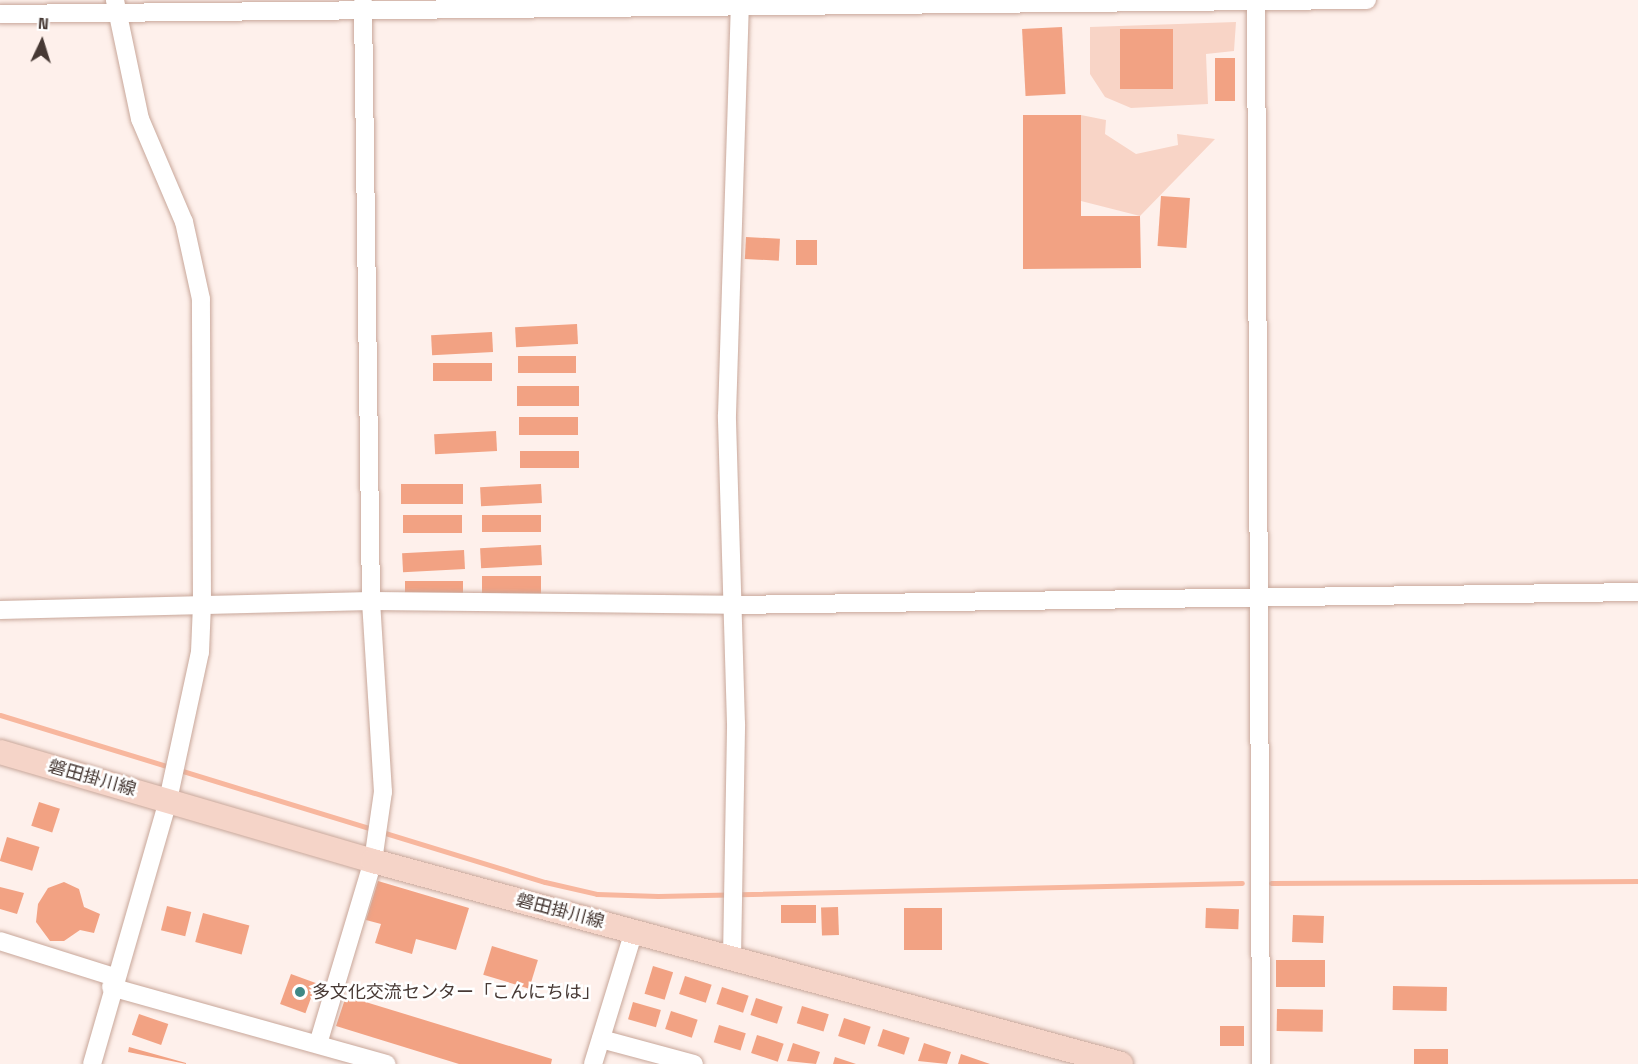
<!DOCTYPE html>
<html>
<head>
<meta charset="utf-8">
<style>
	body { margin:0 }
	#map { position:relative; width:1638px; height:1064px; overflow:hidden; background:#fef0eb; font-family:"Space Grotesk","Noto Sans JP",sans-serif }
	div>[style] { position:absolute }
	.green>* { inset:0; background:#f8d4c6 }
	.stream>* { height:5px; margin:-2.5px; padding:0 2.5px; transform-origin:2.5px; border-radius:2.5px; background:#f8b79e }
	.building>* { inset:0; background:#f2a283; transform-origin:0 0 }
	.roads { filter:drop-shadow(0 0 2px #c8a79a) drop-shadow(0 0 2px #c8a79a) }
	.minor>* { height:18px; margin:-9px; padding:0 9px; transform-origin:9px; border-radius:9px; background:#fff }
	.major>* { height:24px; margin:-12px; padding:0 12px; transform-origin:12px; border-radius:12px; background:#f5d4c8 }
	.dots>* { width:16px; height:16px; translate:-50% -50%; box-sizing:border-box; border:3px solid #fff; border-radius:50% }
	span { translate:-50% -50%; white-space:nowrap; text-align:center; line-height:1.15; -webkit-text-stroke:5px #fff; paint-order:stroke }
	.street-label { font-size:18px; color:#473934 }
	.poi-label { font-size:18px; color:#473934 }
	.left { translate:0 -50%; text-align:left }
	.north { position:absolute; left:12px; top:12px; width:60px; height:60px; -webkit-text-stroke:4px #fff; paint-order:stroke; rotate:4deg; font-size:16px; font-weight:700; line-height:24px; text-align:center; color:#473934 }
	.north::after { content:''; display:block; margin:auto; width:21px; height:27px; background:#473934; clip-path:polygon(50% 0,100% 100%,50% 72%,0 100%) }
</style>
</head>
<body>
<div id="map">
	<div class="green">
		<i style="clip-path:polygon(1236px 22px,1234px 51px,1206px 54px,1208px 104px,1131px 108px,1105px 97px,1090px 74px,1090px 27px)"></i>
		<i style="clip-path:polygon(1081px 115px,1106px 120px,1105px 134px,1136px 154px,1178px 145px,1177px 134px,1215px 139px,1140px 216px,1081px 201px)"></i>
	</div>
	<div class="stream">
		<i style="left:0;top:715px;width:570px;rotate:17.04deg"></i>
		<i style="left:545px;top:882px;width:53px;rotate:13deg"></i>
		<i style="left:597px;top:894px;width:61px;rotate:1.9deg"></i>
		<i style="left:658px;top:896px;width:584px;rotate:-1.28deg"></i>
		<i style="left:1271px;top:883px;width:367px;rotate:-0.3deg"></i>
	</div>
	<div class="building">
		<i style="left:1062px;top:27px;width:67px;height:40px;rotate:87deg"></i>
		<i style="left:1120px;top:29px;width:53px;height:60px"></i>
		<i style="left:1215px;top:58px;width:20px;height:43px"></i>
		<i style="clip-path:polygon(1023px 115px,1081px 115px,1081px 216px,1140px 216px,1141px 268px,1023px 269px)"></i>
		<i style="left:1161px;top:196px;width:29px;height:50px;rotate:4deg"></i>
		<i style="left:746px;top:237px;width:34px;height:22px;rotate:3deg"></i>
		<i style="left:796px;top:240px;width:21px;height:25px"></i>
		<i style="left:577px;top:324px;width:20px;height:62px;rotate:87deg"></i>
		<i style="left:492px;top:332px;width:20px;height:61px;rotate:87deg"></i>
		<i style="left:518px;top:356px;width:58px;height:17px"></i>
		<i style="left:492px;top:363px;width:18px;height:59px;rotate:90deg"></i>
		<i style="left:579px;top:386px;width:20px;height:62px;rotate:90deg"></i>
		<i style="left:519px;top:417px;width:59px;height:18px"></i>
		<i style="left:496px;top:431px;width:20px;height:62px;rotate:87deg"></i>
		<i style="left:520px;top:451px;width:59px;height:17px"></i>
		<i style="left:463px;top:484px;width:20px;height:62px;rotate:90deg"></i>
		<i style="left:541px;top:484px;width:19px;height:61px;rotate:87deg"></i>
		<i style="left:403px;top:515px;width:59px;height:18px"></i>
		<i style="left:482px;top:515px;width:59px;height:17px"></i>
		<i style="left:541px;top:545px;width:20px;height:61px;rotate:87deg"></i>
		<i style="left:464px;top:550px;width:19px;height:62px;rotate:87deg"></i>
		<i style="left:482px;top:576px;width:59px;height:18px"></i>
		<i style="left:405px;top:581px;width:58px;height:18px"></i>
		<i style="left:39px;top:802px;width:22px;height:25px;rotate:18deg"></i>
		<i style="left:7px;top:837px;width:34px;height:25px;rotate:17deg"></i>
		<i style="clip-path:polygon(378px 881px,469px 908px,456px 950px,416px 939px,412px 954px,375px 943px,381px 924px,366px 920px)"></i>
		<i style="clip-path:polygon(64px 882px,79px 889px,84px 907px,100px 914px,94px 933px,80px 930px,64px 941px,50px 941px,36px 922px,38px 904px,48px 888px)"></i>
		<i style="clip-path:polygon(0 887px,24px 893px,17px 914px,0 909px)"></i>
		<i style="left:781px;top:905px;width:35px;height:18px"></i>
		<i style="left:167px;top:906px;width:25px;height:25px;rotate:14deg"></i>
		<i style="left:838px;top:907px;width:28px;height:17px;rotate:88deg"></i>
		<i style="left:904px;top:908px;width:38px;height:42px"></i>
		<i style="left:1206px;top:908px;width:33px;height:20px;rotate:2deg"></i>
		<i style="left:203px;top:913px;width:48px;height:30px;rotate:15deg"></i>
		<i style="left:1293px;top:915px;width:31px;height:27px;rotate:2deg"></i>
		<i style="left:492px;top:946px;width:48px;height:30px;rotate:17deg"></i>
		<i style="left:1325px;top:960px;width:27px;height:49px;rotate:90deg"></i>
		<i style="left:653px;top:966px;width:21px;height:29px;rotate:17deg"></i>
		<i style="left:291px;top:974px;width:27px;height:32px;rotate:20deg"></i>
		<i style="left:685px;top:976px;width:28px;height:19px;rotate:18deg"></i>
		<i style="left:1393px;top:986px;width:54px;height:24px;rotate:1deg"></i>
		<i style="left:722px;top:987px;width:28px;height:18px;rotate:18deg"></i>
		<i style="clip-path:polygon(346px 996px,552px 1059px,551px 1064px,459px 1064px,336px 1026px)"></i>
		<i style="left:756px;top:998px;width:28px;height:18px;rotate:18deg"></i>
		<i style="left:633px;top:1002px;width:29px;height:18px;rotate:16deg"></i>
		<i style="left:802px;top:1006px;width:28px;height:18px;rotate:17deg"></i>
		<i style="left:1277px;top:1009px;width:46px;height:22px;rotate:1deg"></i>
		<i style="left:671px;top:1011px;width:28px;height:19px;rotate:18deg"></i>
		<i style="left:139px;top:1014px;width:31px;height:22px;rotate:19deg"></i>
		<i style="left:844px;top:1018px;width:28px;height:19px;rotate:18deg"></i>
		<i style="left:719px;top:1025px;width:28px;height:18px;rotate:17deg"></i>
		<i style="left:1220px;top:1026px;width:24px;height:20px"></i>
		<i style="left:883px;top:1029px;width:28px;height:18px;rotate:18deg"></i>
		<i style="left:757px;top:1035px;width:28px;height:19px;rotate:18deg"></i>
		<i style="clip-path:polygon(793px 1043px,820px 1052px,816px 1064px,787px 1061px)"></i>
		<i style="clip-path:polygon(924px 1043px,951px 1052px,947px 1064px,918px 1061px)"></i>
		<i style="clip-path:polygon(129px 1047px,186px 1063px,186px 1064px,128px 1052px)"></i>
		<i style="left:1414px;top:1049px;width:34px;height:15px"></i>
		<i style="clip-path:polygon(961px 1054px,990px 1064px,958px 1064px)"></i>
		<i style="clip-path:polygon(835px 1057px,856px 1064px,833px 1064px)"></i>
	</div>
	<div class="roads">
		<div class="minor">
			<i style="left:1256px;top:0;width:1064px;rotate:89.73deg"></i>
			<i style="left:0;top:14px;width:1367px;rotate:-0.59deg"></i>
			<i style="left:0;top:610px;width:371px;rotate:-1.4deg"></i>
			<i style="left:371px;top:601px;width:360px;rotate:0.6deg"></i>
			<i style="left:731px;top:605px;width:907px;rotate:-0.82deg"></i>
			<i style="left:0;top:941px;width:120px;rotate:17.5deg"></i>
			<i style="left:732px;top:958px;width:234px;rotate:-89deg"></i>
			<i style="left:736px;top:724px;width:309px;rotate:-91.7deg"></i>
			<i style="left:727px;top:415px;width:415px;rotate:-88.2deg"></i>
			<i style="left:111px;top:987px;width:286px;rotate:15.6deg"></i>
			<i style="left:601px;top:1039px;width:96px;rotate:15deg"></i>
			<i style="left:318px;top:1044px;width:191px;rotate:-73.3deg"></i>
			<i style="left:373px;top:861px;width:70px;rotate:-81.8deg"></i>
			<i style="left:383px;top:792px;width:191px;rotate:-93.6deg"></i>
			<i style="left:371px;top:601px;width:599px;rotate:-90.77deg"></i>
			<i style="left:92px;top:1064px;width:275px;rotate:-73.9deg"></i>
			<i style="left:168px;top:800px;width:151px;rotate:-77.8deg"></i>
			<i style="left:200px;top:652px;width:47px;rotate:-87.6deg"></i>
			<i style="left:202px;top:605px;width:306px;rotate:-90.2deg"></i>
			<i style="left:201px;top:299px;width:79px;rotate:-102.4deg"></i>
			<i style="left:184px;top:222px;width:112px;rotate:-113.1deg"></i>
			<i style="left:140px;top:119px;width:122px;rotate:-101.9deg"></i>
			<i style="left:593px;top:1064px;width:139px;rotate:-72.9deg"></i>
		</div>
		<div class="major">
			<i style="left:0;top:752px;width:389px;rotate:16.3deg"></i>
			<i style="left:373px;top:861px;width:775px;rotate:15.18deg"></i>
		</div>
	</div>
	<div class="dots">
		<i style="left:300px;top:992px;background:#408885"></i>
	</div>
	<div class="street-label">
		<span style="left:92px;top:778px;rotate:16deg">磐田掛川線</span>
		<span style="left:560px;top:911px;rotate:15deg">磐田掛川線</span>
	</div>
	<div class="poi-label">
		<span class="left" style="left:312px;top:992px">多文化交流センター「こんにちは」</span>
	</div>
	<div class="north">N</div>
</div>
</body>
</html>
